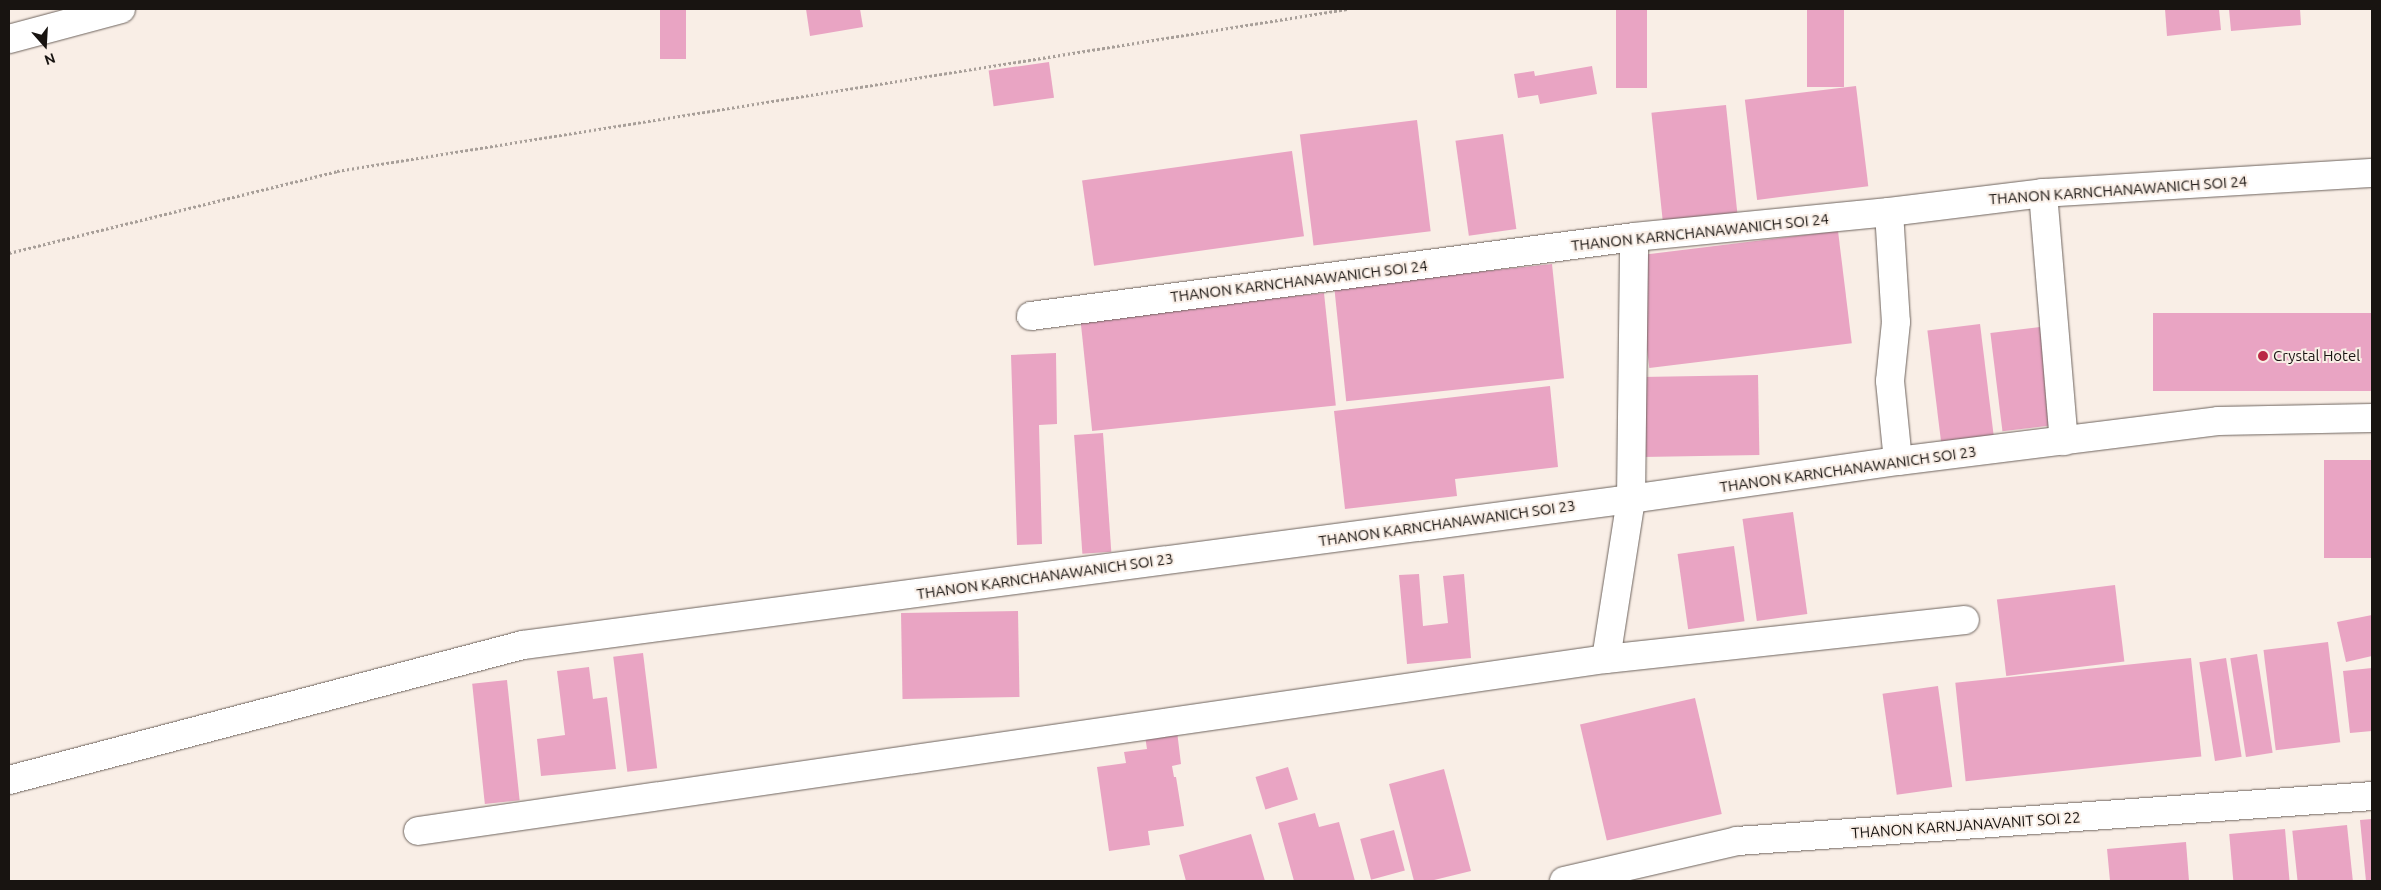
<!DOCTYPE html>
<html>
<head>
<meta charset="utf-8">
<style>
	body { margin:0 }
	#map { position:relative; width:2381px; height:890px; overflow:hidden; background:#f9eee6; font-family:Ubuntu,sans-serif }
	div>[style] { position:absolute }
	.building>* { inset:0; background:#e9a4c3; transform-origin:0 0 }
	.path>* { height:3px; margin-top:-1.5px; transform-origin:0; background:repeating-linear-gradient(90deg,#a89f99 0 2.5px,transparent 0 5px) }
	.roads { filter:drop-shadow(0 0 1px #6e645e) drop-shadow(0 0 1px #6e645e) }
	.street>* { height:28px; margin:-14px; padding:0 14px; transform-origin:14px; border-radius:14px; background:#fff }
	.dots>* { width:14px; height:14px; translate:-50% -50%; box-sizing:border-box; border:2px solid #f9eee6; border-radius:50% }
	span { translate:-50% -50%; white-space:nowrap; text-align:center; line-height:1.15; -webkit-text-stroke:4px #f9eee6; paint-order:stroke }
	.street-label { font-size:15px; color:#181411 }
	.poi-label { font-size:15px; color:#181411 }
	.left { translate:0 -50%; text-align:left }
	.frame { position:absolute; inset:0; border:10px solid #181411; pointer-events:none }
	.north { position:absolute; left:20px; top:20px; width:50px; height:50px; -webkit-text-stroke:4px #f9eee6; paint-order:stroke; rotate:161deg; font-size:14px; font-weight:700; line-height:20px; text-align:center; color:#181411 }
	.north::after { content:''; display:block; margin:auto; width:18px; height:22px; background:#181411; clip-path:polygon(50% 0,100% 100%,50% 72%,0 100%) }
</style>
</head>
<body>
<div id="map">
	<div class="building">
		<i style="left:660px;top:9px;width:26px;height:50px"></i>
		<i style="clip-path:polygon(806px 9px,860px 9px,863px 27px,810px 36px)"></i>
		<i style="left:1616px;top:9px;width:31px;height:79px"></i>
		<i style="left:1807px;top:9px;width:37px;height:78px"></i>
		<i style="clip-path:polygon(2165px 9px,2219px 9px,2221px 30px,2167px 36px)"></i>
		<i style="clip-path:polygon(2229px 9px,2300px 9px,2301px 25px,2231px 31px)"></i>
		<i style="left:1049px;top:62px;width:36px;height:61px;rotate:82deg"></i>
		<i style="clip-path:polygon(1592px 66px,1597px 94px,1540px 104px,1538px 95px,1518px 98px,1514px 74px,1534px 71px,1535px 76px)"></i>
		<i style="left:1856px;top:86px;width:101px;height:112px;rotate:83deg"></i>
		<i style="left:1726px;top:105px;width:110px;height:75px;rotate:84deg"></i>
		<i style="left:1417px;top:120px;width:112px;height:118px;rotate:83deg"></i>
		<i style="left:1503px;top:134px;width:96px;height:48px;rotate:82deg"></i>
		<i style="left:1292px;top:151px;width:86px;height:212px;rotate:82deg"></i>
		<i style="left:1838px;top:231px;width:113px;height:204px;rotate:83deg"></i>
		<i style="left:1552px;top:264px;width:115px;height:219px;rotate:84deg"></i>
		<i style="left:1324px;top:293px;width:113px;height:245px;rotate:84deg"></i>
		<i style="left:2372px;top:313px;width:78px;height:219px;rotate:90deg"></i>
		<i style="left:1980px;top:324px;width:116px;height:53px;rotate:83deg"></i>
		<i style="left:2040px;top:327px;width:99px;height:50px;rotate:83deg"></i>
		<i style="clip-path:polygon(1056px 353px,1057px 424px,1039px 425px,1042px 544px,1017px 545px,1011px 355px)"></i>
		<i style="left:1758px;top:375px;width:80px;height:117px;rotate:89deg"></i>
		<i style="clip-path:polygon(1550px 386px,1558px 467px,1455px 479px,1457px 496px,1345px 509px,1334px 411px)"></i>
		<i style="left:1103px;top:433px;width:119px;height:29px;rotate:86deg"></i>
		<i style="left:2372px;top:460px;width:98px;height:48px;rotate:90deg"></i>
		<i style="left:1793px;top:512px;width:103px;height:51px;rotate:82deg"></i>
		<i style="left:1734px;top:546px;width:76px;height:57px;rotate:82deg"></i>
		<i style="clip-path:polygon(1419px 574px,1423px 626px,1448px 623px,1443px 576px,1464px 574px,1471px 658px,1407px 664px,1399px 575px)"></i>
		<i style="left:2115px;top:585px;width:77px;height:119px;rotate:83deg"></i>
		<i style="left:1018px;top:611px;width:86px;height:117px;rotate:89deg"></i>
		<i style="clip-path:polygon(2372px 615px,2372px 656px,2346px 662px,2337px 622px)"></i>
		<i style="left:2328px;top:642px;width:101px;height:65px;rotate:83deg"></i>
		<i style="left:643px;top:653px;width:116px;height:30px;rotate:83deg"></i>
		<i style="left:2257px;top:654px;width:100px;height:27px;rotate:81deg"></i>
		<i style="left:2191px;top:658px;width:99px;height:237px;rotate:84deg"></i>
		<i style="left:2226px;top:658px;width:100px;height:27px;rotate:81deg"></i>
		<i style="clip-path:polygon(589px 667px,593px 699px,607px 697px,616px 769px,541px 776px,537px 739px,565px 735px,557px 671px)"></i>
		<i style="clip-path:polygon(2372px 668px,2372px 731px,2350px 733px,2343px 671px)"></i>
		<i style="left:507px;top:680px;width:121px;height:35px;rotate:84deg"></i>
		<i style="left:1938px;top:686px;width:102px;height:56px;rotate:82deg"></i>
		<i style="left:1695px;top:698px;width:119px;height:118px;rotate:77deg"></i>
		<i style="clip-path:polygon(1177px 731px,1181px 764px,1172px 766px,1174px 777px,1176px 777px,1184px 826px,1148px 831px,1150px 845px,1109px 851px,1097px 767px,1126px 763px,1124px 752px,1147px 749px,1145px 736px)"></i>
		<i style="left:1288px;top:767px;width:34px;height:34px;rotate:73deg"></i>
		<i style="clip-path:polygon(1444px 769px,1471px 871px,1430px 881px,1414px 881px,1389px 784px)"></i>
		<i style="clip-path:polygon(1315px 813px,1319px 827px,1339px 822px,1355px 881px,1294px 881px,1278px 823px)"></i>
		<i style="clip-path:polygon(2372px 819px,2372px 881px,2366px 881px,2360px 820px)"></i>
		<i style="left:2347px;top:825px;width:56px;height:55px;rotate:84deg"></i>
		<i style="left:2285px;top:829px;width:52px;height:56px;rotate:85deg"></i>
		<i style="left:1394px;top:830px;width:42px;height:35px;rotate:75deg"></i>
		<i style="clip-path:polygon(1251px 834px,1265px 881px,1186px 881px,1179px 855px)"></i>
		<i style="clip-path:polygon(2186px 842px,2189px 881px,2110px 881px,2107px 849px)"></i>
	</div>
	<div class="path">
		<i style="left:9px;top:253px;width:338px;rotate:-14deg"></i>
		<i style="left:337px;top:171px;width:1023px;rotate:-9.11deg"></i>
	</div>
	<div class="roads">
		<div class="street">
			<i style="left:9px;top:39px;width:116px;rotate:-15deg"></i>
			<i style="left:2043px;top:193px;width:249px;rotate:85.2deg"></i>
			<i style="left:1889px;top:212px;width:110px;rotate:86.4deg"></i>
			<i style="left:1896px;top:322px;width:59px;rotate:95.8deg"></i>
			<i style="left:1890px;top:381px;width:80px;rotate:84.3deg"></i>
			<i style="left:1031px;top:316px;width:608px;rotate:-7.46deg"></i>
			<i style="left:1634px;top:237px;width:256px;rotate:-5.6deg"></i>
			<i style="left:1889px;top:212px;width:155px;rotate:-7deg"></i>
			<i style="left:2043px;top:193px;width:330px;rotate:-3.5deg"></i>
			<i style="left:1606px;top:659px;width:361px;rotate:-6.2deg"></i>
			<i style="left:9px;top:780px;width:531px;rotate:-14.72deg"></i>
			<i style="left:523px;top:645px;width:1118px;rotate:-7.51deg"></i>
			<i style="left:1631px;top:499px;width:270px;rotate:-8.1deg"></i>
			<i style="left:1898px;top:461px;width:322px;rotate:-7.1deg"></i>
			<i style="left:2218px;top:421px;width:154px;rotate:-1.1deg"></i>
			<i style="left:418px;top:831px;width:1200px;rotate:-8.24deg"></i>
			<i style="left:1606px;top:659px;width:162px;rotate:-81.1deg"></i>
			<i style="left:1631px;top:499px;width:262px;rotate:-89.3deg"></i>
			<i style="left:1564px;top:881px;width:178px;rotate:-13deg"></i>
			<i style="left:1737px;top:841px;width:637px;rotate:-4.05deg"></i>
		</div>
	</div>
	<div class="dots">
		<i style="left:2263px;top:356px;background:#ba2944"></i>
	</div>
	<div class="street-label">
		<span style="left:2118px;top:190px;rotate:-4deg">THANON KARNCHANAWANICH SOI 24</span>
		<span style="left:1700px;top:232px;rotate:-6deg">THANON KARNCHANAWANICH SOI 24</span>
		<span style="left:1299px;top:281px;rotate:-7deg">THANON KARNCHANAWANICH SOI 24</span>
		<span style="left:1848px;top:469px;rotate:-8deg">THANON KARNCHANAWANICH SOI 23</span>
		<span style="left:1447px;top:523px;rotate:-8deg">THANON KARNCHANAWANICH SOI 23</span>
		<span style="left:1045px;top:576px;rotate:-8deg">THANON KARNCHANAWANICH SOI 23</span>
		<span style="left:1966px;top:825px;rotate:-4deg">THANON KARNJANAVANIT SOI 22</span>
	</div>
	<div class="poi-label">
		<span class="left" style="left:2273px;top:356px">Crystal Hotel</span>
	</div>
	<div class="frame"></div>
	<div class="north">N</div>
</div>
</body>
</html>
